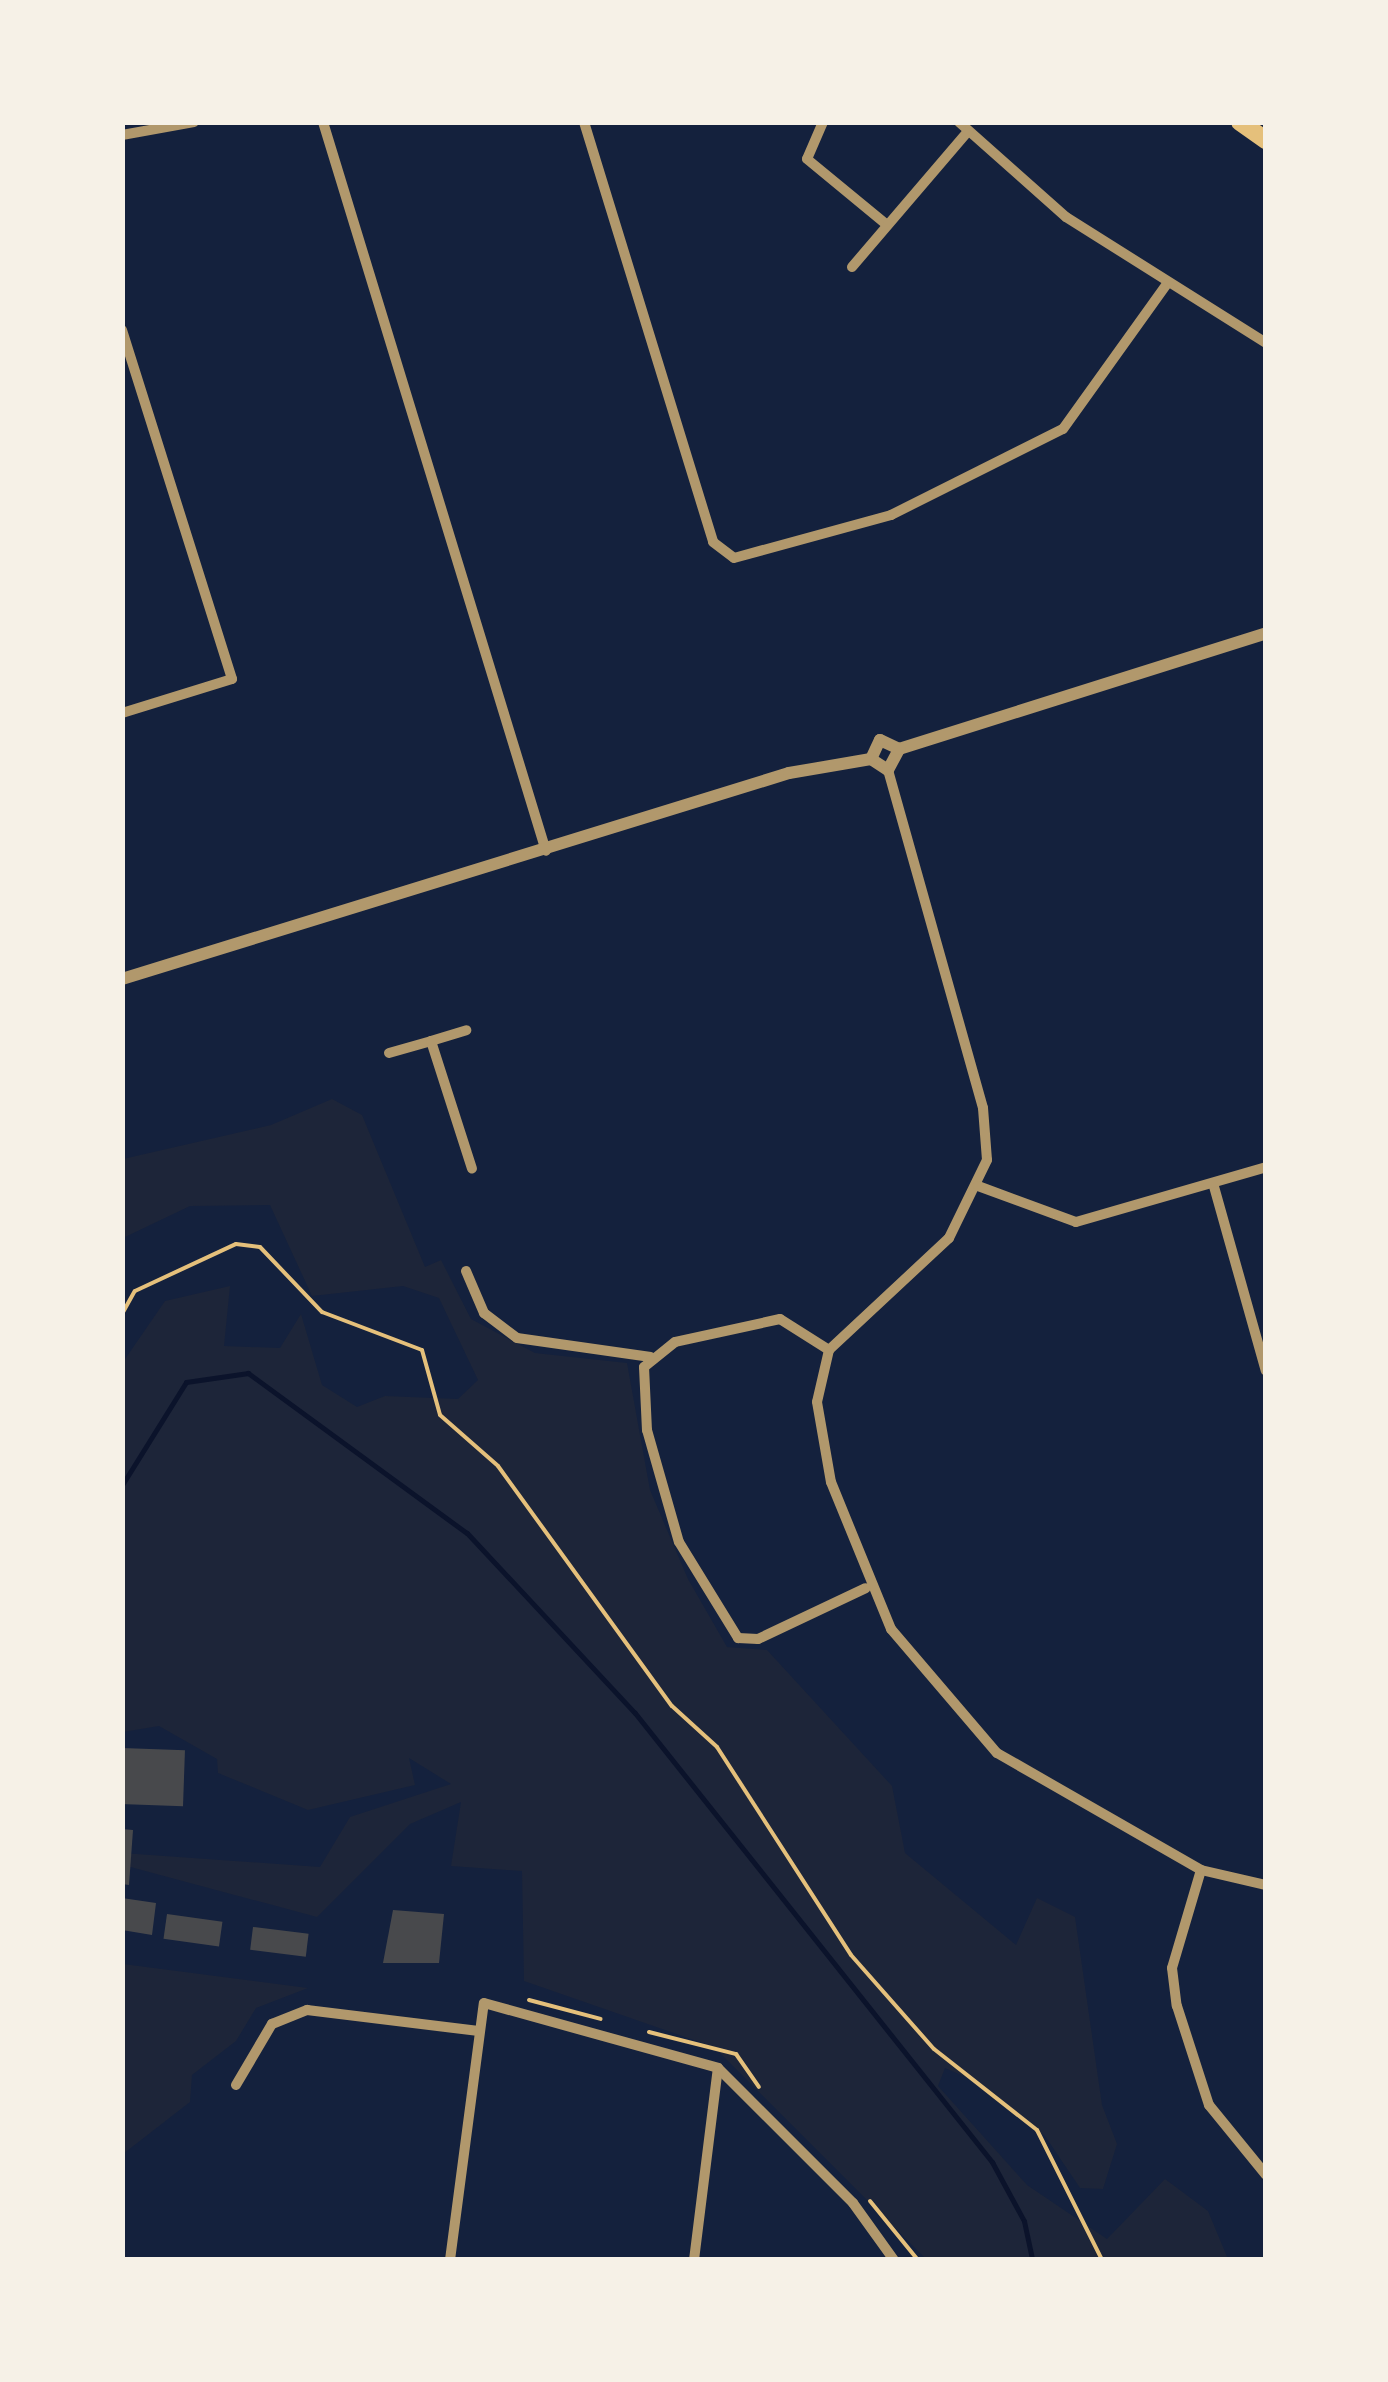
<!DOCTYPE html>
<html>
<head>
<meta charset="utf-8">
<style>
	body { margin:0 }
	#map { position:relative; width:1388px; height:2382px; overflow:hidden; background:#14213d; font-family:"Asap Condensed",sans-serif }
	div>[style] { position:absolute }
	.green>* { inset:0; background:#1d2539 }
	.stream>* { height:5px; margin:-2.5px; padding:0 2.5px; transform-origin:2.5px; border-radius:2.5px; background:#0b132b }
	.building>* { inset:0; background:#48494c; transform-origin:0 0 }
	.path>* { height:4px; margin:-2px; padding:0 2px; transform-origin:2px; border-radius:2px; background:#e5c07b }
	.minor>* { height:10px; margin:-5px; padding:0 5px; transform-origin:5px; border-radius:5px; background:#b1986c }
	.tertiary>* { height:12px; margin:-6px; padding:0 6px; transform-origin:6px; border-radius:6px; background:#b1986c }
	.trunk>* { height:18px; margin:-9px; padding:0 9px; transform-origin:9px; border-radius:9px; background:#e5c07b }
	span { translate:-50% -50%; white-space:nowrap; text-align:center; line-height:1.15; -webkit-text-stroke:8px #f6f1e7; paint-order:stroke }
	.frame { position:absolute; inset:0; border:125px solid #f6f1e7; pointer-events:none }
</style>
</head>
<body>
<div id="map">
	<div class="green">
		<i style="clip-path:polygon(332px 1099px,362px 1115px,425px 1267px,441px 1260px,471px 1319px,535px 1353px,627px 1363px,650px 1490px,688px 1579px,727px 1647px,767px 1650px,892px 1786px,905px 1853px,1016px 1945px,1037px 1898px,1075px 1917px,1102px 2105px,1117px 2144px,1103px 2189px,1080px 2188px,1045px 2136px,975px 2081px,945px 2068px,938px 2086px,1027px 2185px,1107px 2239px,1165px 2179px,1208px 2211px,1228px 2259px,926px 2259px,714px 2047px,524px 1981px,522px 1871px,451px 1866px,461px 1802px,410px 1824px,317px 1917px,123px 1865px,122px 1853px,320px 1867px,350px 1817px,451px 1784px,409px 1758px,415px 1785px,308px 1810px,218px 1773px,217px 1759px,159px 1726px,123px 1732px,123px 1362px,165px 1301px,230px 1286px,224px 1346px,280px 1348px,301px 1314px,322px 1385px,357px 1407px,385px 1396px,458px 1399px,478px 1380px,439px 1298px,403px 1286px,312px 1296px,270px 1205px,190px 1206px,123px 1238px,123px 1159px,271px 1125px)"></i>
		<i style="clip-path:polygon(123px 1964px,308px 1988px,256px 2008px,236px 2041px,192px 2075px,190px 2102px,123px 2154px)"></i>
	</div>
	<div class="stream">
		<i style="left:122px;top:1485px;width:121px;rotate:-58.1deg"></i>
		<i style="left:186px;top:1382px;width:63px;rotate:-8.3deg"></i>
		<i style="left:248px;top:1373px;width:271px;rotate:36.2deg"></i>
		<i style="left:467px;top:1533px;width:246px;rotate:47deg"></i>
		<i style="left:635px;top:1713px;width:574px;rotate:51.51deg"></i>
		<i style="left:992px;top:2162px;width:67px;rotate:61.5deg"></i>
		<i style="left:1024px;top:2221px;width:40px;rotate:78deg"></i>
	</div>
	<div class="building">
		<i style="left:122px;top:1748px;width:63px;height:56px;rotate:2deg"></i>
		<i style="clip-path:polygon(122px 1829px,133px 1830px,129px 1885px,122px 1884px)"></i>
		<i style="clip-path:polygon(122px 1898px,156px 1903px,152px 1935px,122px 1930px)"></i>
		<i style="clip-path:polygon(393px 1910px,444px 1914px,439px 1963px,383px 1963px)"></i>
		<i style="left:167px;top:1914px;width:56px;height:25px;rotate:8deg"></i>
		<i style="left:253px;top:1927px;width:56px;height:23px;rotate:7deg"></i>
	</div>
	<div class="path">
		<i style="left:122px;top:1314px;width:26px;rotate:-61deg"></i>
		<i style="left:135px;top:1291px;width:111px;rotate:-25deg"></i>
		<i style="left:236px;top:1244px;width:24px;rotate:7deg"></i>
		<i style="left:260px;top:1247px;width:90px;rotate:46.4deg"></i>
		<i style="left:322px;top:1312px;width:107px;rotate:20.8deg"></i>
		<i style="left:422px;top:1350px;width:67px;rotate:74.5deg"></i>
		<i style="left:440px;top:1415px;width:77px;rotate:41.3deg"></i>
		<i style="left:498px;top:1466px;width:296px;rotate:54.1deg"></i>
		<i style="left:672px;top:1706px;width:61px;rotate:42.3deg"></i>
		<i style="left:717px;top:1747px;width:247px;rotate:57.2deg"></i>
		<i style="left:851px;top:1955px;width:125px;rotate:48.6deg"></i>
		<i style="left:934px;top:2049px;width:131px;rotate:38.2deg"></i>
		<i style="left:1037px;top:2130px;width:145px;rotate:63.4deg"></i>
		<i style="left:529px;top:2000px;width:74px;rotate:14.8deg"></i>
		<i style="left:649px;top:2032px;width:90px;rotate:14.2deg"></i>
		<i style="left:736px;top:2054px;width:40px;rotate:55.1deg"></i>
		<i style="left:870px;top:2201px;width:76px;rotate:50.9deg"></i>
	</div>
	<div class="minor">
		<i style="left:323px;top:122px;width:762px;rotate:72.99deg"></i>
		<i style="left:584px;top:122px;width:439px;rotate:72.9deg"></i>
		<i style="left:713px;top:542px;width:26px;rotate:37deg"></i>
		<i style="left:734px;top:558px;width:163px;rotate:-15.3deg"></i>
		<i style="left:891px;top:515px;width:192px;rotate:-26.6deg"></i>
		<i style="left:1063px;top:429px;width:177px;rotate:-54.4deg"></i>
		<i style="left:823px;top:122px;width:40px;rotate:113.4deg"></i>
		<i style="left:807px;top:159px;width:104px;rotate:39.5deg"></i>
		<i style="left:959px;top:122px;width:143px;rotate:41.6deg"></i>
		<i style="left:1066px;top:217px;width:236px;rotate:32.2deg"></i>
		<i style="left:122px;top:135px;width:73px;rotate:-10.2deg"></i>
		<i style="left:852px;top:267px;width:179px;rotate:-49.5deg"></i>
		<i style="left:122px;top:330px;width:366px;rotate:72.5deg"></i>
		<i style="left:232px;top:679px;width:115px;rotate:162.8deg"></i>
		<i style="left:888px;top:770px;width:351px;rotate:74.3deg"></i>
		<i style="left:983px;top:1108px;width:52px;rotate:85.6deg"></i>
		<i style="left:987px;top:1160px;width:87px;rotate:116deg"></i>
		<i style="left:949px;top:1238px;width:164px;rotate:137deg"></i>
		<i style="left:829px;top:1350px;width:53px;rotate:103deg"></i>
		<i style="left:817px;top:1402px;width:81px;rotate:80.1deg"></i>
		<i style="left:831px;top:1482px;width:159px;rotate:67.8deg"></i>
		<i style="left:891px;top:1629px;width:163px;rotate:49.5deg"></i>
		<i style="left:997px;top:1753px;width:235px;rotate:29.8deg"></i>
		<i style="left:1201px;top:1870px;width:67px;rotate:13deg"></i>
		<i style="left:431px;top:1041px;width:37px;rotate:-17deg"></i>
		<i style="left:389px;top:1053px;width:44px;rotate:-15.9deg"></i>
		<i style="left:431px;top:1041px;width:134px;rotate:72.2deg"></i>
		<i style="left:1213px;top:1183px;width:195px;rotate:74.3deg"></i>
		<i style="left:978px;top:1186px;width:104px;rotate:20.2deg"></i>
		<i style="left:1076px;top:1222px;width:198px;rotate:-16.1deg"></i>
		<i style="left:466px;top:1271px;width:46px;rotate:66.8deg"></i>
		<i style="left:484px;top:1313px;width:41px;rotate:37.1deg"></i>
		<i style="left:517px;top:1338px;width:135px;rotate:8.1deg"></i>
		<i style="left:829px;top:1350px;width:58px;rotate:-147.7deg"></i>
		<i style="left:780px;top:1319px;width:107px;rotate:167.6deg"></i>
		<i style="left:675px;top:1342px;width:40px;rotate:141deg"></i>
		<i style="left:644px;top:1367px;width:63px;rotate:87.3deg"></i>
		<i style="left:647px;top:1430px;width:116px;rotate:74.1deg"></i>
		<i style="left:679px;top:1542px;width:113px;rotate:58.4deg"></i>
		<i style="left:738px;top:1638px;width:20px;rotate:3deg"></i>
		<i style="left:758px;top:1639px;width:119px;rotate:-25.3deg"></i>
		<i style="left:1201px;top:1870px;width:102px;rotate:106.5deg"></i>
		<i style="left:1172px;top:1968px;width:38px;rotate:83deg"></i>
		<i style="left:1177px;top:2006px;width:104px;rotate:72.1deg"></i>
		<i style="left:1209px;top:2105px;width:90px;rotate:50.8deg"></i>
		<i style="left:236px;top:2085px;width:71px;rotate:-59.5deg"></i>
		<i style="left:272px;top:2024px;width:38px;rotate:-22deg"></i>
		<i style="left:307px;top:2010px;width:173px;rotate:7deg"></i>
		<i style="left:450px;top:2260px;width:259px;rotate:-82.5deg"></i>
		<i style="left:484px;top:2003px;width:243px;rotate:15.5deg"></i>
		<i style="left:718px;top:2068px;width:191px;rotate:45deg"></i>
		<i style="left:853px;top:2203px;width:70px;rotate:54.3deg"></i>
		<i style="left:694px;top:2260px;width:193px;rotate:-82.9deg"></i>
	</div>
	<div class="tertiary">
		<i style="left:899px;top:749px;width:385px;rotate:-17.5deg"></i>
		<i style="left:871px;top:759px;width:20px;rotate:33deg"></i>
		<i style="left:888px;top:770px;width:24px;rotate:-62deg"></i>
		<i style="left:871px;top:759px;width:21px;rotate:-65deg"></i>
		<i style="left:880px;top:740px;width:21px;rotate:25deg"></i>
		<i style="left:122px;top:979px;width:698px;rotate:-17.16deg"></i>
		<i style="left:789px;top:773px;width:83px;rotate:-9.7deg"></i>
	</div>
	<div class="trunk">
		<i style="left:1240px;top:122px;width:32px;rotate:35deg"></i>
	</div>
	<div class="frame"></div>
</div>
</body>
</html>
